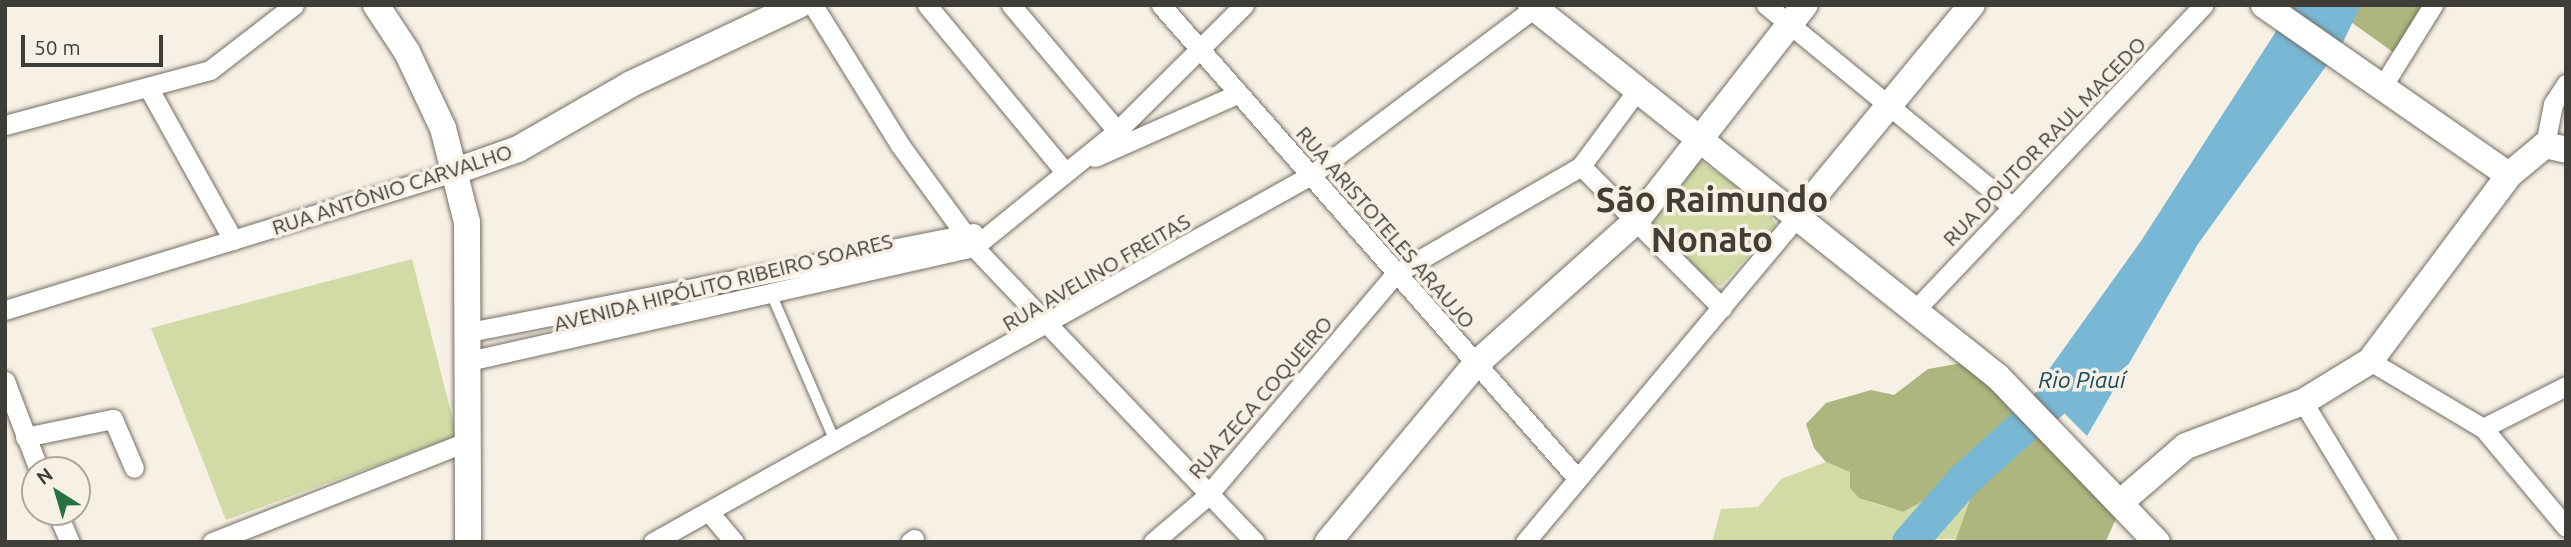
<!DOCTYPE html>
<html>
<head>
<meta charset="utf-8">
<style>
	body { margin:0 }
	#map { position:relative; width:2571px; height:547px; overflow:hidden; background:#f7f0e4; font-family:Ubuntu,sans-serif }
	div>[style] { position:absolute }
	.green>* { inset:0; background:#d2dba6 }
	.forest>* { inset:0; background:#adb67e }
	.water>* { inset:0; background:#78b8d4 }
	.river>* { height:35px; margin:-17.5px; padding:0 17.5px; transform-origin:17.5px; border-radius:17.5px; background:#78b8d4 }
	.roads { filter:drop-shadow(0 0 2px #746e64) drop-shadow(0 0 2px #746e64) }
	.lane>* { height:10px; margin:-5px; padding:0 5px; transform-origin:5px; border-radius:5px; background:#fff }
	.street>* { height:19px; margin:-9.5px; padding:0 9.5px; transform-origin:9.5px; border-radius:9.5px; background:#fff }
	.secondary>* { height:26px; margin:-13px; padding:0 13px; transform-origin:13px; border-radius:13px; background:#fff }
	span { translate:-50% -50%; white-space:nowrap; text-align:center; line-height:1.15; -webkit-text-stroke:7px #f7f0e4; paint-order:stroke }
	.street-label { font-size:21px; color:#3f3d38 }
	.water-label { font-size:23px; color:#144a5d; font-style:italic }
	.town-label { font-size:35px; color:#433d34; font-weight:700 }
	.frame { position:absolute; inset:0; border:7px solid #3f3d38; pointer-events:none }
	.north { position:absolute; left:21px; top:456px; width:70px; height:70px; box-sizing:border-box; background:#f7f0e4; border:2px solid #ada89f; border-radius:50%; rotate:323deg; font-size:19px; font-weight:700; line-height:28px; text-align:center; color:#3f3d38 }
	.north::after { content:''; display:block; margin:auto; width:24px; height:32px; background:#247343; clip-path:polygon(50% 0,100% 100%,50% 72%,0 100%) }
	.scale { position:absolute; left:21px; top:35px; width:142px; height:32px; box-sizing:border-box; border:4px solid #3f3d38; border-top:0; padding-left:9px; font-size:21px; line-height:24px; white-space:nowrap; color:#3f3d38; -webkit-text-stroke:5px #f7f0e4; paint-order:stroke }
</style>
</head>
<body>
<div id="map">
	<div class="green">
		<i style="clip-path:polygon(1698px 159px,1765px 206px,1776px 225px,1721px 286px,1706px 281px,1651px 217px)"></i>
		<i style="clip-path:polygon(412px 259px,457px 436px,226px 520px,151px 328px)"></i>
		<i style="clip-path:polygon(1826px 462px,1850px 472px,1850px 488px,1872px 503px,1903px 512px,1964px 479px,1970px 500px,1957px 539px,1712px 542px,1721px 509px,1758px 507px,1781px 479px)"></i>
	</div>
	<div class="forest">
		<i style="clip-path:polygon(2327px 5px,2427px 5px,2393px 52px)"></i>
		<i style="clip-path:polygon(1962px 363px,2122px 505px,2106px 541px,1955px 542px,1970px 500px,1964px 479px,1903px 512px,1859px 498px,1850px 488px,1850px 472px,1826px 462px,1814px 448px,1806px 424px,1826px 403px,1871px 390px,1894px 395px,1928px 369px)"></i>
	</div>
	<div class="water">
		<i style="clip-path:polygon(2293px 5px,2361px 5px,2342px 44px,2198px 244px,2087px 436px,2037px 386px,2141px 241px)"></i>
	</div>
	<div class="river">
		<i style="left:1909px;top:542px;width:84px;rotate:-48.9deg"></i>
		<i style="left:1964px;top:479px;width:165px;rotate:-41.8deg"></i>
	</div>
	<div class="roads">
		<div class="lane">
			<i style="left:770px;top:291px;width:163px;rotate:66.6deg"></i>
		</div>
		<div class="street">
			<i style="left:813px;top:5px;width:165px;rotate:58.1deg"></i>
			<i style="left:900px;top:145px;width:126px;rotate:54deg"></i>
			<i style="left:974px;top:247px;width:407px;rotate:46.4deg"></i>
			<i style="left:927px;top:5px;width:217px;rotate:50.4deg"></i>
			<i style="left:1011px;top:5px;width:165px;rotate:49.9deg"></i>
			<i style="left:1161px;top:5px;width:630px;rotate:48.67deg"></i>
			<i style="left:1766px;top:5px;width:319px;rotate:39.3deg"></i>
			<i style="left:2382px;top:87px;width:97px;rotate:-58.1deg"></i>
			<i style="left:149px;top:89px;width:173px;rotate:60.9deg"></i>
			<i style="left:5px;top:125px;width:212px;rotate:-15deg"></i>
			<i style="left:210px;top:70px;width:106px;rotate:-37.7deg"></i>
			<i style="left:2545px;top:145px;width:42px;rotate:-79deg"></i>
			<i style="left:2553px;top:104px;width:24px;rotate:-57deg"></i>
			<i style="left:1095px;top:157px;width:155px;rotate:-23.9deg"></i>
			<i style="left:1581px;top:166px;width:200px;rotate:45.2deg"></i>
			<i style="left:1917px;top:308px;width:417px;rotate:-46.6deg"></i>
			<i style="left:5px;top:310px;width:472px;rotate:-17.1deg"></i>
			<i style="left:464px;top:333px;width:519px;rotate:-11.11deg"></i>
			<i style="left:2370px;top:361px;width:131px;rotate:30.7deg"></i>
			<i style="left:2483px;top:428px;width:129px;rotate:50deg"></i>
			<i style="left:464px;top:362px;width:523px;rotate:-12.71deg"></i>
			<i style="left:974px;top:247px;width:184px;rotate:-39deg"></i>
			<i style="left:1117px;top:131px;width:179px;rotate:-44.8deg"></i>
			<i style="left:5px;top:381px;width:95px;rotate:69.1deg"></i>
			<i style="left:2303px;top:402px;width:164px;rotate:58.7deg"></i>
			<i style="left:2483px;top:428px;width:93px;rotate:-26.8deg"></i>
			<i style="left:25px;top:437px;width:90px;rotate:-11.6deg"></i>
			<i style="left:113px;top:419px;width:53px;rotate:66.8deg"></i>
			<i style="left:57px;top:512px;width:33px;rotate:67deg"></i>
			<i style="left:709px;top:512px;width:39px;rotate:50deg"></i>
			<i style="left:212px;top:542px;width:275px;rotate:-21.5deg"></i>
			<i style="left:653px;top:542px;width:753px;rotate:-29.15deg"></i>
			<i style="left:1311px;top:175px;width:284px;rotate:-36.8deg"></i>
			<i style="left:910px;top:542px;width:5px;rotate:-37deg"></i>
			<i style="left:1153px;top:542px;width:70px;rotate:-40.3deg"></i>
			<i style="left:1206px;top:497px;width:292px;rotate:-49.7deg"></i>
			<i style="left:1395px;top:274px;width:215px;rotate:-30.1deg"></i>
			<i style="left:1581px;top:166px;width:96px;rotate:-53.5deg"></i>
			<i style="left:1525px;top:542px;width:424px;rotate:-50.1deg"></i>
		</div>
		<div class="secondary">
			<i style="left:376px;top:5px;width:56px;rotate:56.6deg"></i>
			<i style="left:407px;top:52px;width:84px;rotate:64.7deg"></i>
			<i style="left:443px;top:128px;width:97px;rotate:75.7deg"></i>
			<i style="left:467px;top:222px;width:320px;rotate:89.8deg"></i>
			<i style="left:1531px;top:5px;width:597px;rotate:38.54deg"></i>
			<i style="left:1998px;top:377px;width:229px;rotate:46.1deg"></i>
			<i style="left:2264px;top:5px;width:298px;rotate:34.8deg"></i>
			<i style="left:456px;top:171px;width:66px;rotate:-19.5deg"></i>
			<i style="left:518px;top:149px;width:130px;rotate:-29.9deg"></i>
			<i style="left:631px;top:84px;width:186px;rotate:-25.2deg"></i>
			<i style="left:1797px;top:217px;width:275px;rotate:-50.5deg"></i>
			<i style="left:2122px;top:501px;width:84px;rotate:-40.7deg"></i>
			<i style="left:2186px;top:446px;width:125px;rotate:-20.6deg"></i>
			<i style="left:2303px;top:402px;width:79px;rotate:-31.5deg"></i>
			<i style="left:2370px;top:361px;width:232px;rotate:-53.2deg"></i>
			<i style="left:2509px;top:175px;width:47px;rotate:-39.8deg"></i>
			<i style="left:2545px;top:145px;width:22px;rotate:13deg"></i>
			<i style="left:1328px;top:542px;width:231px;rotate:-50.3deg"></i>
			<i style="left:1476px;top:364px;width:215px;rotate:-41.8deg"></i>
			<i style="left:1636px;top:221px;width:274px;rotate:-52deg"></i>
		</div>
	</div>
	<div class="street-label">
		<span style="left:2044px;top:141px;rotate:-46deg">RUA DOUTOR RAUL MACEDO</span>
		<span style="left:392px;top:189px;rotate:-18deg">RUA ANTÔNIO CARVALHO</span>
		<span style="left:1386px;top:227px;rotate:49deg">RUA ARISTOTELES ARAUJO</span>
		<span style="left:1096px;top:272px;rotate:-30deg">RUA AVELINO FREITAS</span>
		<span style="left:723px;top:282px;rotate:-14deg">AVENIDA HIPÓLITO RIBEIRO SOARES</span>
		<span style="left:1260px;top:397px;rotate:-49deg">RUA ZECA COQUEIRO</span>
	</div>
	<div class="water-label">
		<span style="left:2082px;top:380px">Rio Piauí</span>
	</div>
	<div class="town-label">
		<span style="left:1712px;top:219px">São Raimundo<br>Nonato</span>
	</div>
	<div class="frame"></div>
	<div class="north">N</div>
	<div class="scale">50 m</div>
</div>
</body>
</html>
